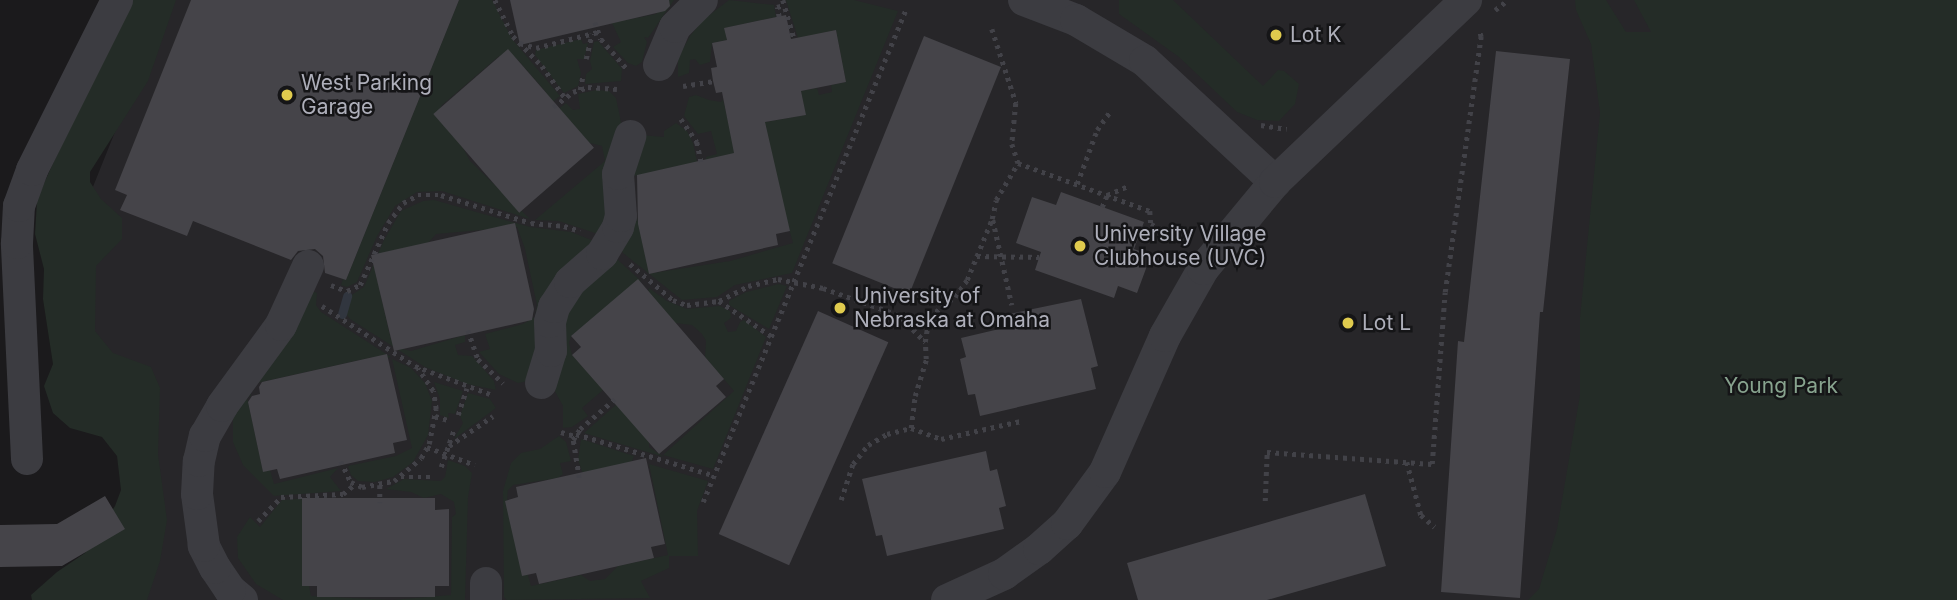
<!DOCTYPE html>
<html>
<head>
<meta charset="utf-8">
<style>
	body { margin:0 }
	#map { position:relative; width:1957px; height:600px; overflow:hidden; background:#1b1a1c; font-family:Inter,sans-serif }
	div>[style] { position:absolute }
	.built>* { inset:0; background:#272629 }
	.green>* { inset:0; background:#242c27 }
	.stream>* { height:9px; margin:-4.5px; padding:0 4.5px; transform-origin:4.5px; border-radius:4.5px; background:#31363f }
	.building>* { inset:0; background:#454449; transform-origin:0 0 }
	.path>* { height:4.5px; margin-top:-2.25px; transform-origin:0; background:repeating-linear-gradient(90deg,#424248 0 3.5px,transparent 0 8.5px) }
	.minor>* { height:32px; margin:-16px; padding:0 16px; transform-origin:16px; border-radius:16px; background:#3c3c41 }
	.dots>* { width:19px; height:19px; translate:-50% -50%; box-sizing:border-box; border:4px solid #151517; border-radius:50% }
	span { translate:-50% -50%; white-space:nowrap; text-align:center; line-height:1.15; -webkit-text-stroke:5px #151517; paint-order:stroke }
	.poi-label { font-size:21px; color:#aeafba }
	.left { translate:0 -50%; text-align:left }
	.park-label { font-size:21px; color:#87a38e }
</style>
</head>
<body>
<div id="map">
	<div class="built">
		<i style="clip-path:polygon(168px 0,1957px 0,1600px 600px,144px 600px,144px 445px,86px 377px,82px 214px)"></i>
	</div>
	<div class="green">
		<i style="clip-path:polygon(133px 0,176px 0,148px 81px,90px 172px,90px 182px,101px 199px,122px 218px,122px 239px,96px 266px,95px 331px,113px 353px,151px 367px,160px 388px,158px 454px,167px 520px,160px 561px,147px 600px,32px 600px,31px 595px,57px 572px,85px 553px,115px 506px,121px 490px,117px 456px,102px 437px,70px 428px,53px 413px,44px 386px,53px 364px,43px 299px,44px 269px,35px 234px,37px 201px,45px 181px,90px 83px)"></i>
		<i style="clip-path:polygon(459px 0,492px 0,512px 39px,560px 96px,550px 104px,545px 91px,517px 59px,503px 60px,499px 56px,441px 106px,470px 161px,530px 219px,442px 191px,417px 192px,395px 206px,377px 236px,357px 282px,347px 287px,341px 285px,343px 279px,346px 280px)"></i>
		<i style="clip-path:polygon(664px 0,674px 0,648px 38px,644px 37px,647px 42px,642px 62px,636px 66px,628px 63px,613px 47px,621px 42px,612px 23px,656px 14px)"></i>
		<i style="clip-path:polygon(729px 0,774px 5px,776px 17px,725px 28px,727px 40px,712px 43px,710px 62px,700px 65px,695px 59px,690px 60px,689px 73px,678px 77px,678px 58px,690px 36px,703px 20px)"></i>
		<i style="clip-path:polygon(786px 0,854px 0,898px 11px,792px 273px,735px 285px,717px 297px,682px 300px,623px 253px,618px 243px,627px 191px,641px 135px,664px 137px,664px 131px,676px 123px,687px 131px,693px 143px,698px 166px,633px 176px,630px 186px,647px 262px,653px 273px,730px 261px,793px 243px,788px 225px,706px 164px,706px 157px,717px 154px,711px 131px,698px 134px,684px 116px,689px 97px,696px 95px,709px 100px,721px 102px,723px 99px,727px 116px,744px 126px,805px 115px,801px 91px,817px 88px,819px 95px,832px 92px,831px 85px,846px 82px,836px 30px,798px 38px)"></i>
		<i style="clip-path:polygon(1119px 0,1173px 0,1263px 86px,1278px 70px,1284px 71px,1299px 84px,1295px 104px,1279px 121px,1257px 120px,1237px 112px,1179px 57px,1119px 14px)"></i>
		<i style="clip-path:polygon(1575px 0,1606px 0,1626px 32px,1651px 32px,1634px 0,1957px 0,1957px 600px,1528px 600px,1539px 589px,1557px 529px,1580px 395px,1580px 318px,1600px 113px,1591px 44px,1576px 10px)"></i>
		<i style="clip-path:polygon(581px 39px,583px 44px,588px 43px,584px 59px,577px 59px,581px 73px,578px 86px,564px 93px,535px 55px,536px 50px)"></i>
		<i style="clip-path:polygon(598px 41px,622px 69px,621px 81px,585px 84px,586px 74px,592px 69px,590px 61px,594px 42px)"></i>
		<i style="clip-path:polygon(596px 90px,609px 91px,616px 98px,623px 132px,614px 196px,598px 234px,559px 221px,535px 220px,605px 161px,602px 146px,590px 143px,556px 111px,566px 103px,573px 110px,580px 109px,578px 94px)"></i>
		<i style="clip-path:polygon(434px 200px,530px 227px,571px 232px,594px 241px,545px 310px,528px 381px,518px 383px,499px 374px,479px 352px,490px 349px,485px 334px,523px 324px,535px 317px,537px 305px,525px 249px,517px 227px,436px 234px,428px 243px,386px 252px,374px 266px,391px 340px,400px 339px,403px 349px,411px 351px,465px 335px,465px 342px,455px 345px,458px 355px,472px 356px,494px 381px,496px 390px,467px 384px,425px 367px,350px 319px,345px 312px,350px 296px,364px 287px,384px 240px,401px 211px,423px 201px)"></i>
		<i style="clip-path:polygon(607px 259px,618px 260px,641px 281px,571px 336px,569px 343px,572px 355px,611px 397px,603px 390px,582px 408px,588px 416px,572px 427px,563px 428px,563px 406px,551px 384px,557px 319px)"></i>
		<i style="clip-path:polygon(779px 284px,787px 286px,769px 329px,729px 305px,729px 301px,746px 292px)"></i>
		<i style="clip-path:polygon(649px 288px,667px 301px,687px 309px,720px 306px,730px 311px,731px 318px,724px 323px,728px 332px,736px 331px,740px 322px,744px 320px,766px 337px,713px 469px,663px 455px,734px 391px,705px 357px,706px 341px,702px 334px,692px 325px,675px 323px,648px 291px)"></i>
		<i style="clip-path:polygon(311px 291px,317px 293px,316px 305px,321px 312px,391px 357px,375px 361px,373px 357px,257px 383px)"></i>
		<i style="clip-path:polygon(392px 359px,411px 368px,425px 383px,432px 401px,428px 435px,413px 462px,393px 477px,375px 482px,358px 481px,351px 475px,348px 466px,396px 456px,412px 448px)"></i>
		<i style="clip-path:polygon(434px 382px,463px 391px,455px 414px,448px 413px,449px 418px,440px 415px,440px 399px)"></i>
		<i style="clip-path:polygon(250px 388px,251px 396px,247px 397px,263px 471px,270px 470px,274px 484px,338px 468px,330px 477px,341px 491px,274px 496px,243px 465px,233px 442px,233px 416px)"></i>
		<i style="clip-path:polygon(468px 393px,490px 399px,496px 408px,454px 439px,463px 423px,460px 416px)"></i>
		<i style="clip-path:polygon(619px 402px,649px 442px,649px 447px,664px 457px,584px 433px)"></i>
		<i style="clip-path:polygon(559px 436px,566px 442px,571px 461px,560px 463px,563px 474px,558px 478px,513px 485px,508px 490px,507px 501px,531px 586px,581px 575px,590px 581px,605px 579px,618px 566px,668px 555px,649px 464px,708px 481px,697px 511px,698px 556px,669px 556px,669px 568px,641px 581px,650px 598px,507px 600px,504px 597px,503px 491px,511px 463px,521px 453px,540px 449px)"></i>
		<i style="clip-path:polygon(581px 439px,634px 456px,632px 461px,584px 477px,578px 460px)"></i>
		<i style="clip-path:polygon(448px 460px,465px 466px,472px 473px,468px 497px,465px 600px,283px 600px,256px 584px,238px 558px,237px 537px,250px 517px,260px 527px,282px 500px,310px 498px,302px 510px,302px 585px,309px 586px,311px 596px,392px 600px,451px 595px,452px 517px,456px 514px,454px 502px,441px 494px,424px 498px,411px 492px,386px 489px,404px 479px,441px 481px,445px 477px)"></i>
	</div>
	<div class="stream">
		<i style="left:342px;top:314px;width:19px;rotate:-74deg"></i>
	</div>
	<div class="building">
		<i style="clip-path:polygon(191px 0,459px 0,346px 280px,325px 273px,323px 256px,315px 249px,298px 251px,291px 260px,193px 221px,187px 236px,120px 210px,127px 195px,115px 190px)"></i>
		<i style="clip-path:polygon(510px 0,669px 0,670px 6px,665px 11px,520px 45px)"></i>
		<i style="clip-path:polygon(786px 15px,791px 39px,836px 30px,846px 82px,801px 91px,806px 115px,765px 122px,790px 231px,776px 234px,778px 245px,649px 274px,638px 224px,637px 175px,734px 153px,722px 92px,716px 93px,713px 81px,711px 68px,717px 67px,712px 43px,727px 40px,724px 28px)"></i>
		<i style="left:924px;top:36px;width:83px;height:245px;rotate:22deg"></i>
		<i style="left:508px;top:49px;width:131px;height:99px;rotate:49deg"></i>
		<i style="clip-path:polygon(1496px 51px,1570px 59px,1543px 312px,1540px 312px,1520px 598px,1441px 592px,1458px 341px,1464px 342px)"></i>
		<i style="clip-path:polygon(1061px 192px,1144px 222px,1134px 249px,1151px 255px,1137px 293px,1118px 286px,1114px 298px,1035px 270px,1041px 252px,1016px 243px,1032px 197px,1056px 205px)"></i>
		<i style="clip-path:polygon(515px 223px,534px 309px,532px 320px,394px 351px,371px 255px)"></i>
		<i style="clip-path:polygon(638px 279px,724px 379px,716px 386px,726px 397px,659px 454px,572px 355px,581px 347px,571px 336px)"></i>
		<i style="clip-path:polygon(1081px 299px,1098px 366px,1091px 368px,1096px 389px,980px 416px,975px 394px,968px 395px,960px 359px,966px 357px,961px 338px,1012px 326px,1009px 314px)"></i>
		<i style="left:818px;top:311px;width:77px;height:244px;rotate:24deg"></i>
		<i style="clip-path:polygon(387px 354px,407px 440px,393px 443px,395px 453px,280px 479px,277px 469px,263px 472px,248px 402px,252px 396px,260px 394px,259px 387px,262px 382px)"></i>
		<i style="clip-path:polygon(986px 451px,990px 471px,997px 469px,1006px 506px,999px 508px,1004px 529px,887px 556px,882px 535px,876px 536px,862px 479px)"></i>
		<i style="clip-path:polygon(646px 458px,665px 544px,651px 547px,654px 558px,539px 584px,536px 573px,522px 576px,505px 501px,518px 497px,516px 487px)"></i>
		<i style="clip-path:polygon(1365px 494px,1386px 566px,1267px 600px,1138px 600px,1127px 563px)"></i>
		<i style="clip-path:polygon(105px 496px,125px 529px,62px 566px,0 567px,0 525px,57px 524px)"></i>
		<i style="clip-path:polygon(302px 498px,435px 498px,435px 510px,449px 509px,449px 586px,435px 586px,435px 597px,317px 597px,317px 586px,302px 586px)"></i>
	</div>
	<div class="path">
		<i style="left:495px;top:0;width:40px;rotate:63.4deg"></i>
		<i style="left:513px;top:36px;width:42px;rotate:46deg"></i>
		<i style="left:542px;top:66px;width:39px;rotate:54deg"></i>
		<i style="left:783px;top:0;width:40px;rotate:74deg"></i>
		<i style="left:1495px;top:10px;width:16px;rotate:-38deg"></i>
		<i style="left:779px;top:17px;width:10px;rotate:-101deg"></i>
		<i style="left:777px;top:7px;width:7px;rotate:-16deg"></i>
		<i style="left:595px;top:22px;width:18px;rotate:71deg"></i>
		<i style="left:601px;top:39px;width:41px;rotate:48.9deg"></i>
		<i style="left:992px;top:29px;width:78px;rotate:72deg"></i>
		<i style="left:1016px;top:103px;width:41px;rotate:95.6deg"></i>
		<i style="left:1012px;top:144px;width:20px;rotate:72deg"></i>
		<i style="left:520px;top:43px;width:17px;rotate:17deg"></i>
		<i style="left:536px;top:48px;width:64px;rotate:-14.5deg"></i>
		<i style="left:586px;top:59px;width:26px;rotate:-77deg"></i>
		<i style="left:683px;top:86px;width:30px;rotate:-9deg"></i>
		<i style="left:580px;top:90px;width:16px;rotate:-79deg"></i>
		<i style="left:553px;top:107px;width:25px;rotate:-37deg"></i>
		<i style="left:573px;top:92px;width:16px;rotate:-18deg"></i>
		<i style="left:588px;top:87px;width:29px;rotate:4deg"></i>
		<i style="left:681px;top:119px;width:28px;rotate:55deg"></i>
		<i style="left:697px;top:142px;width:24px;rotate:78deg"></i>
		<i style="left:1261px;top:125px;width:26px;rotate:9deg"></i>
		<i style="left:1018px;top:163px;width:140px;rotate:20deg"></i>
		<i style="left:1150px;top:211px;width:13px;rotate:86deg"></i>
		<i style="left:1151px;top:224px;width:41px;rotate:25.9deg"></i>
		<i style="left:1077px;top:184px;width:58px;rotate:-69.7deg"></i>
		<i style="left:1097px;top:130px;width:21px;rotate:-55deg"></i>
		<i style="left:1102px;top:207px;width:13px;rotate:-67deg"></i>
		<i style="left:1107px;top:195px;width:21px;rotate:-23deg"></i>
		<i style="left:993px;top:220px;width:87px;rotate:77.4deg"></i>
		<i style="left:977px;top:256px;width:62px;rotate:0.9deg"></i>
		<i style="left:630px;top:264px;width:56px;rotate:39.9deg"></i>
		<i style="left:673px;top:300px;width:15px;rotate:20deg"></i>
		<i style="left:687px;top:305px;width:32px;rotate:-7deg"></i>
		<i style="left:719px;top:301px;width:33px;rotate:-27deg"></i>
		<i style="left:748px;top:286px;width:31px;rotate:-13deg"></i>
		<i style="left:778px;top:279px;width:46px;rotate:11.3deg"></i>
		<i style="left:823px;top:288px;width:83px;rotate:19.7deg"></i>
		<i style="left:901px;top:316px;width:28px;rotate:2deg"></i>
		<i style="left:929px;top:317px;width:33px;rotate:-38deg"></i>
		<i style="left:955px;top:297px;width:21px;rotate:-55deg"></i>
		<i style="left:967px;top:280px;width:66px;rotate:-67.7deg"></i>
		<i style="left:992px;top:219px;width:19px;rotate:-78deg"></i>
		<i style="left:996px;top:200px;width:43px;rotate:-59.3deg"></i>
		<i style="left:331px;top:285px;width:17px;rotate:21deg"></i>
		<i style="left:347px;top:291px;width:14px;rotate:-25deg"></i>
		<i style="left:360px;top:285px;width:68px;rotate:-65.7deg"></i>
		<i style="left:388px;top:223px;width:25px;rotate:-53deg"></i>
		<i style="left:403px;top:203px;width:17px;rotate:-28deg"></i>
		<i style="left:418px;top:195px;width:23px"></i>
		<i style="left:441px;top:195px;width:94px;rotate:17.3deg"></i>
		<i style="left:531px;top:223px;width:33px;rotate:5deg"></i>
		<i style="left:564px;top:226px;width:17px;rotate:17deg"></i>
		<i style="left:719px;top:301px;width:63px;rotate:33.9deg"></i>
		<i style="left:322px;top:306px;width:111px;rotate:32.8deg"></i>
		<i style="left:415px;top:366px;width:80px;rotate:20.5deg"></i>
		<i style="left:901px;top:317px;width:35px;rotate:46deg"></i>
		<i style="left:468px;top:330px;width:31px;rotate:71deg"></i>
		<i style="left:478px;top:359px;width:35px;rotate:44deg"></i>
		<i style="left:458px;top:415px;width:28px;rotate:-72deg"></i>
		<i style="left:435px;top:416px;width:14px;rotate:17deg"></i>
		<i style="left:911px;top:428px;width:32px;rotate:-83deg"></i>
		<i style="left:915px;top:396px;width:39px;rotate:-73deg"></i>
		<i style="left:926px;top:359px;width:17px;rotate:-93deg"></i>
		<i style="left:925px;top:342px;width:25px;rotate:-81deg"></i>
		<i style="left:561px;top:432px;width:15px;rotate:16deg"></i>
		<i style="left:576px;top:434px;width:143px;rotate:16.7deg"></i>
		<i style="left:449px;top:446px;width:53px;rotate:-34.3deg"></i>
		<i style="left:427px;top:447px;width:51px;rotate:20.6deg"></i>
		<i style="left:341px;top:461px;width:23px;rotate:65deg"></i>
		<i style="left:351px;top:482px;width:12px;rotate:24deg"></i>
		<i style="left:362px;top:487px;width:33px;rotate:-11deg"></i>
		<i style="left:394px;top:481px;width:35px;rotate:-40deg"></i>
		<i style="left:421px;top:458px;width:16px;rotate:-60deg"></i>
		<i style="left:429px;top:444px;width:36px;rotate:-79deg"></i>
		<i style="left:436px;top:409px;width:18px;rotate:-99deg"></i>
		<i style="left:433px;top:391px;width:27px;rotate:-124deg"></i>
		<i style="left:1407px;top:462px;width:55px;rotate:75.2deg"></i>
		<i style="left:1421px;top:515px;width:18px;rotate:41deg"></i>
		<i style="left:441px;top:467px;width:39px;rotate:-71deg"></i>
		<i style="left:401px;top:477px;width:29px"></i>
		<i style="left:579px;top:478px;width:38px;rotate:-99deg"></i>
		<i style="left:573px;top:440px;width:13px;rotate:-58deg"></i>
		<i style="left:580px;top:429px;width:48px;rotate:-40.7deg"></i>
		<i style="left:380px;top:485px;width:18px;rotate:90deg"></i>
		<i style="left:841px;top:500px;width:38px;rotate:-72deg"></i>
		<i style="left:853px;top:464px;width:24px;rotate:-52deg"></i>
		<i style="left:868px;top:445px;width:22px;rotate:-30deg"></i>
		<i style="left:887px;top:434px;width:25px;rotate:-14deg"></i>
		<i style="left:911px;top:428px;width:32px;rotate:20deg"></i>
		<i style="left:941px;top:439px;width:82px;rotate:-12.7deg"></i>
		<i style="left:1265px;top:501px;width:49px;rotate:-87.7deg"></i>
		<i style="left:1267px;top:452px;width:165px;rotate:4.2deg"></i>
		<i style="left:1432px;top:464px;width:172px;rotate:-85.7deg"></i>
		<i style="left:1445px;top:292px;width:258px;rotate:-82deg"></i>
		<i style="left:1481px;top:37px;width:7px;rotate:-106deg"></i>
		<i style="left:703px;top:502px;width:533px;rotate:-67.62deg"></i>
		<i style="left:258px;top:521px;width:33px;rotate:-46deg"></i>
		<i style="left:281px;top:497px;width:62px;rotate:-2.8deg"></i>
		<i style="left:343px;top:494px;width:16px;rotate:-40deg"></i>
	</div>
	<div class="minor">
		<i style="left:1024px;top:0;width:56px;rotate:21deg"></i>
		<i style="left:1076px;top:20px;width:80px;rotate:30.7deg"></i>
		<i style="left:1145px;top:61px;width:178px;rotate:42.9deg"></i>
		<i style="left:659px;top:65px;width:41px;rotate:-67.2deg"></i>
		<i style="left:675px;top:27px;width:38px;rotate:-45deg"></i>
		<i style="left:541px;top:383px;width:34px;rotate:-73deg"></i>
		<i style="left:551px;top:351px;width:29px;rotate:-92deg"></i>
		<i style="left:550px;top:322px;width:16px;rotate:-75deg"></i>
		<i style="left:554px;top:307px;width:30px;rotate:-57deg"></i>
		<i style="left:570px;top:282px;width:43px;rotate:-41.2deg"></i>
		<i style="left:602px;top:254px;width:31px;rotate:-59deg"></i>
		<i style="left:618px;top:227px;width:11px;rotate:-75deg"></i>
		<i style="left:621px;top:216px;width:42px;rotate:-94.1deg"></i>
		<i style="left:618px;top:174px;width:40px;rotate:-72deg"></i>
		<i style="left:27px;top:459px;width:216px;rotate:-92.7deg"></i>
		<i style="left:17px;top:243px;width:37px;rotate:-87deg"></i>
		<i style="left:19px;top:206px;width:38px;rotate:-70deg"></i>
		<i style="left:32px;top:170px;width:190px;rotate:-63.4deg"></i>
		<i style="left:486px;top:583px;width:17px;rotate:90deg"></i>
		<i style="left:242px;top:600px;width:16px;rotate:-140deg"></i>
		<i style="left:230px;top:590px;width:27px;rotate:-124deg"></i>
		<i style="left:215px;top:568px;width:25px;rotate:-117deg"></i>
		<i style="left:204px;top:546px;width:52px;rotate:-97.7deg"></i>
		<i style="left:197px;top:494px;width:33px;rotate:-87deg"></i>
		<i style="left:199px;top:461px;width:26px;rotate:-77deg"></i>
		<i style="left:205px;top:436px;width:34px;rotate:-60deg"></i>
		<i style="left:222px;top:406px;width:100px;rotate:-53.9deg"></i>
		<i style="left:281px;top:325px;width:65px;rotate:-65.4deg"></i>
		<i style="left:947px;top:600px;width:63px;rotate:-24.5deg"></i>
		<i style="left:1004px;top:574px;width:43px;rotate:-35.5deg"></i>
		<i style="left:1039px;top:549px;width:38px;rotate:-42deg"></i>
		<i style="left:1067px;top:524px;width:64px;rotate:-53.8deg"></i>
		<i style="left:1105px;top:472px;width:149px;rotate:-66.2deg"></i>
		<i style="left:1165px;top:336px;width:77px;rotate:-60.4deg"></i>
		<i style="left:1203px;top:269px;width:113px;rotate:-50.4deg"></i>
		<i style="left:1275px;top:182px;width:264px;rotate:-43.6deg"></i>
	</div>
	<div class="dots">
		<i style="left:1276px;top:35px;background:#e0cb4e"></i>
		<i style="left:287px;top:95px;background:#e0cb4e"></i>
		<i style="left:1080px;top:246px;background:#e0cb4e"></i>
		<i style="left:840px;top:308px;background:#e0cb4e"></i>
		<i style="left:1348px;top:323px;background:#e0cb4e"></i>
	</div>
	<div class="poi-label">
		<span class="left" style="left:1290px;top:35px">Lot K</span>
		<span class="left" style="left:301px;top:95px">West Parking<br>Garage</span>
		<span class="left" style="left:1094px;top:246px">University Village<br>Clubhouse (UVC)</span>
		<span class="left" style="left:854px;top:308px">University of<br>Nebraska at Omaha</span>
		<span class="left" style="left:1362px;top:323px">Lot L</span>
	</div>
	<div class="park-label">
		<span style="left:1781px;top:386px">Young Park</span>
	</div>
</div>
</body>
</html>
